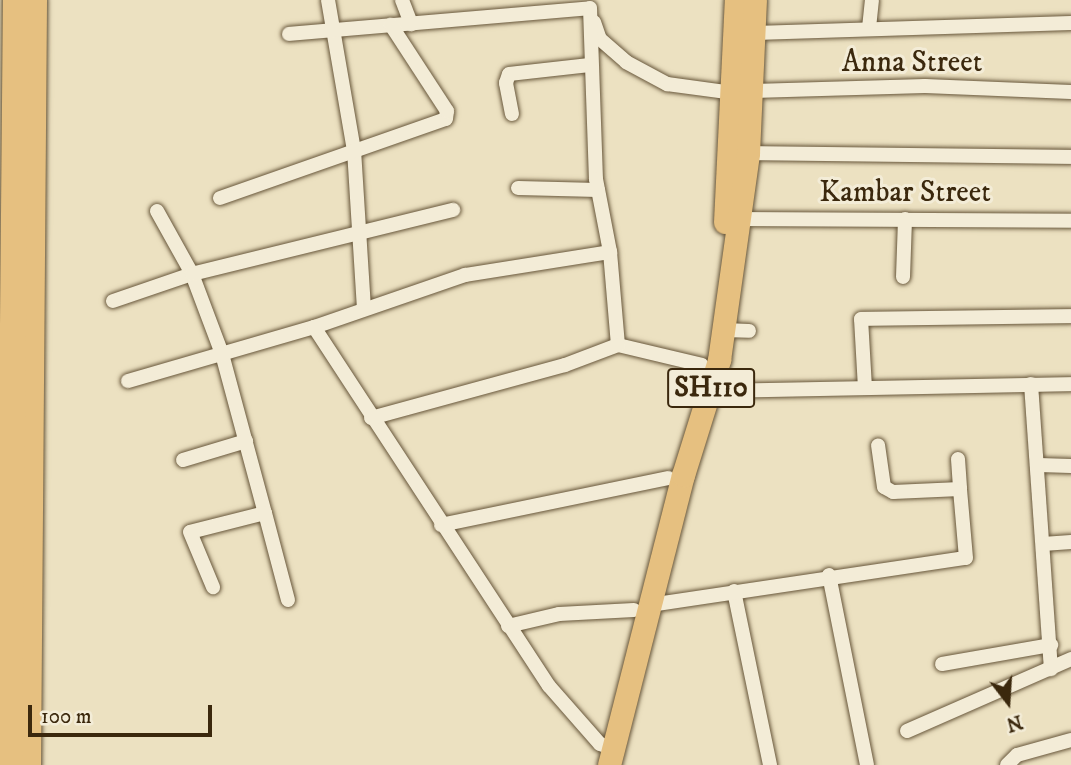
<!DOCTYPE html>
<html>
<head>
<meta charset="utf-8">
<style>
	body { margin:0 }
	#map { position:relative; width:1071px; height:765px; overflow:hidden; background:#ece1c1; font-family:"IM FELL DW Pica",serif }
	div>[style] { position:absolute }
	.roads { filter:drop-shadow(0 0 2px #67563a) drop-shadow(0 0 2px #67563a) }
	.street>* { height:14px; margin:-7px; padding:0 7px; transform-origin:7px; border-radius:7px; background:#f3ecd7 }
	.primary>* { height:23px; margin:-11.5px; padding:0 11.5px; transform-origin:11.5px; border-radius:11.5px; background:#e6c080 }
	.highway>* { height:26px; margin:-13px; padding:0 13px; transform-origin:13px; border-radius:13px; background:#e6c080 }
	span { translate:-50% -50%; white-space:nowrap; text-align:center; line-height:1.15; -webkit-text-stroke:6px #f3ecd7; paint-order:stroke }
	.shield-label span { padding:2px 5px; background:#f3ecd7; border:2px solid; border-radius:5px; -webkit-text-stroke-width:0 }
	.shield-label { font-size:28px; color:#3b280d; font-weight:700 }
	.street-label { font-size:30px; color:#3b280d }
	.north { position:absolute; left:973px; top:667px; width:70px; height:70px; -webkit-text-stroke:5px #f3ecd7; paint-order:stroke; rotate:163deg; font-size:19px; font-weight:700; line-height:28px; text-align:center; color:#3b280d }
	.north::after { content:''; display:block; margin:auto; width:24px; height:32px; background:#3b280d; clip-path:polygon(50% 0,100% 100%,50% 72%,0 100%) }
	.scale { position:absolute; left:28px; top:705px; width:184px; height:32px; box-sizing:border-box; border:4px solid #3b280d; border-top:0; padding-left:9px; font-size:21px; line-height:24px; white-space:nowrap; color:#3b280d; -webkit-text-stroke:5px #f3ecd7; paint-order:stroke }
</style>
</head>
<body>
<div id="map">
	<div class="roads">
		<div class="street">
			<i style="left:328px;top:0;width:152px;rotate:80.2deg"></i>
			<i style="left:354px;top:150px;width:159px;rotate:86.4deg"></i>
			<i style="left:402px;top:0;width:26px;rotate:69deg"></i>
			<i style="left:594px;top:22px;width:18px;rotate:71deg"></i>
			<i style="left:600px;top:39px;width:35px;rotate:41deg"></i>
			<i style="left:626px;top:62px;width:47px;rotate:28.2deg"></i>
			<i style="left:667px;top:84px;width:68px;rotate:7.7deg"></i>
			<i style="left:869px;top:28px;width:28px;rotate:-84deg"></i>
			<i style="left:755px;top:33px;width:316px;rotate:-1.8deg"></i>
			<i style="left:289px;top:34px;width:302px;rotate:-4.9deg"></i>
			<i style="left:590px;top:8px;width:171px;rotate:88deg"></i>
			<i style="left:596px;top:179px;width:74px;rotate:79.1deg"></i>
			<i style="left:610px;top:252px;width:93px;rotate:85.1deg"></i>
			<i style="left:618px;top:345px;width:86px;rotate:13.4deg"></i>
			<i style="left:753px;top:91px;width:172px;rotate:-1.7deg"></i>
			<i style="left:925px;top:86px;width:146px;rotate:2.4deg"></i>
			<i style="left:512px;top:114px;width:32px;rotate:-101deg"></i>
			<i style="left:506px;top:83px;width:9px;rotate:-72deg"></i>
			<i style="left:509px;top:74px;width:81px;rotate:-6.4deg"></i>
			<i style="left:748px;top:153px;width:323px;rotate:0.7deg"></i>
			<i style="left:518px;top:188px;width:80px;rotate:1.4deg"></i>
			<i style="left:220px;top:198px;width:239px;rotate:-19.3deg"></i>
			<i style="left:446px;top:119px;width:8px;rotate:-83deg"></i>
			<i style="left:447px;top:111px;width:103px;rotate:-123.1deg"></i>
			<i style="left:157px;top:211px;width:72px;rotate:60.9deg"></i>
			<i style="left:192px;top:274px;width:85px;rotate:69.4deg"></i>
			<i style="left:222px;top:354px;width:165px;rotate:74.9deg"></i>
			<i style="left:265px;top:513px;width:77px;rotate:165.8deg"></i>
			<i style="left:190px;top:532px;width:60px;rotate:67.3deg"></i>
			<i style="left:739px;top:219px;width:332px;rotate:0.3deg"></i>
			<i style="left:903px;top:277px;width:58px;rotate:-88deg"></i>
			<i style="left:113px;top:301px;width:83px;rotate:-18.9deg"></i>
			<i style="left:192px;top:274px;width:269px;rotate:-13.8deg"></i>
			<i style="left:314px;top:327px;width:429px;rotate:56.8deg"></i>
			<i style="left:549px;top:686px;width:77px;rotate:48.7deg"></i>
			<i style="left:600px;top:744px;width:15px;rotate:20deg"></i>
			<i style="left:724px;top:330px;width:25px;rotate:2deg"></i>
			<i style="left:128px;top:381px;width:194px;rotate:-16.2deg"></i>
			<i style="left:314px;top:327px;width:160px;rotate:-19deg"></i>
			<i style="left:465px;top:275px;width:147px;rotate:-9deg"></i>
			<i style="left:1031px;top:384px;width:286px;rotate:86deg"></i>
			<i style="left:865px;top:388px;width:69px;rotate:-93.3deg"></i>
			<i style="left:861px;top:319px;width:210px;rotate:-0.8deg"></i>
			<i style="left:711px;top:391px;width:360px;rotate:-1.1deg"></i>
			<i style="left:371px;top:418px;width:201px;rotate:-15.3deg"></i>
			<i style="left:565px;top:365px;width:57px;rotate:-20.7deg"></i>
			<i style="left:958px;top:459px;width:30px;rotate:86deg"></i>
			<i style="left:183px;top:460px;width:66px;rotate:-16.8deg"></i>
			<i style="left:1039px;top:465px;width:32px;rotate:2deg"></i>
			<i style="left:265px;top:513px;width:90px;rotate:75.2deg"></i>
			<i style="left:441px;top:525px;width:232px;rotate:-11.7deg"></i>
			<i style="left:1043px;top:544px;width:28px;rotate:-4deg"></i>
			<i style="left:829px;top:575px;width:194px;rotate:78.7deg"></i>
			<i style="left:734px;top:591px;width:178px;rotate:78.3deg"></i>
			<i style="left:650px;top:605px;width:319px;rotate:-8.5deg"></i>
			<i style="left:966px;top:558px;width:69px;rotate:-95deg"></i>
			<i style="left:960px;top:489px;width:67px;rotate:177.4deg"></i>
			<i style="left:893px;top:492px;width:10px;rotate:-151deg"></i>
			<i style="left:884px;top:487px;width:42px;rotate:-98.1deg"></i>
			<i style="left:508px;top:626px;width:52px;rotate:-13.2deg"></i>
			<i style="left:559px;top:614px;width:75px;rotate:-3.1deg"></i>
			<i style="left:942px;top:664px;width:111px;rotate:-9.9deg"></i>
			<i style="left:907px;top:731px;width:179px;rotate:-23.7deg"></i>
			<i style="left:1007px;top:765px;width:14px;rotate:-45deg"></i>
			<i style="left:1017px;top:755px;width:56px;rotate:-15.5deg"></i>
		</div>
		<div class="primary">
			<i style="left:725px;top:222px;width:222px;rotate:-87.2deg"></i>
			<i style="left:29px;top:765px;width:765px;rotate:-89.55deg"></i>
			<i style="left:609px;top:765px;width:299px;rotate:-75.7deg"></i>
			<i style="left:683px;top:475px;width:121px;rotate:-72.6deg"></i>
			<i style="left:719px;top:360px;width:209px;rotate:-82deg"></i>
			<i style="left:748px;top:153px;width:153px;rotate:-87.4deg"></i>
		</div>
		<div class="highway">
			<i style="left:9px;top:765px;width:765px;rotate:-89.48deg"></i>
		</div>
	</div>
	<div class="shield-label">
		<span style="left:711px;top:388px">SH110</span>
	</div>
	<div class="street-label">
		<span style="left:912px;top:63px">Anna Street</span>
		<span style="left:905px;top:193px">Kambar Street</span>
	</div>
	<div class="north">N</div>
	<div class="scale">100 m</div>
</div>
</body>
</html>
